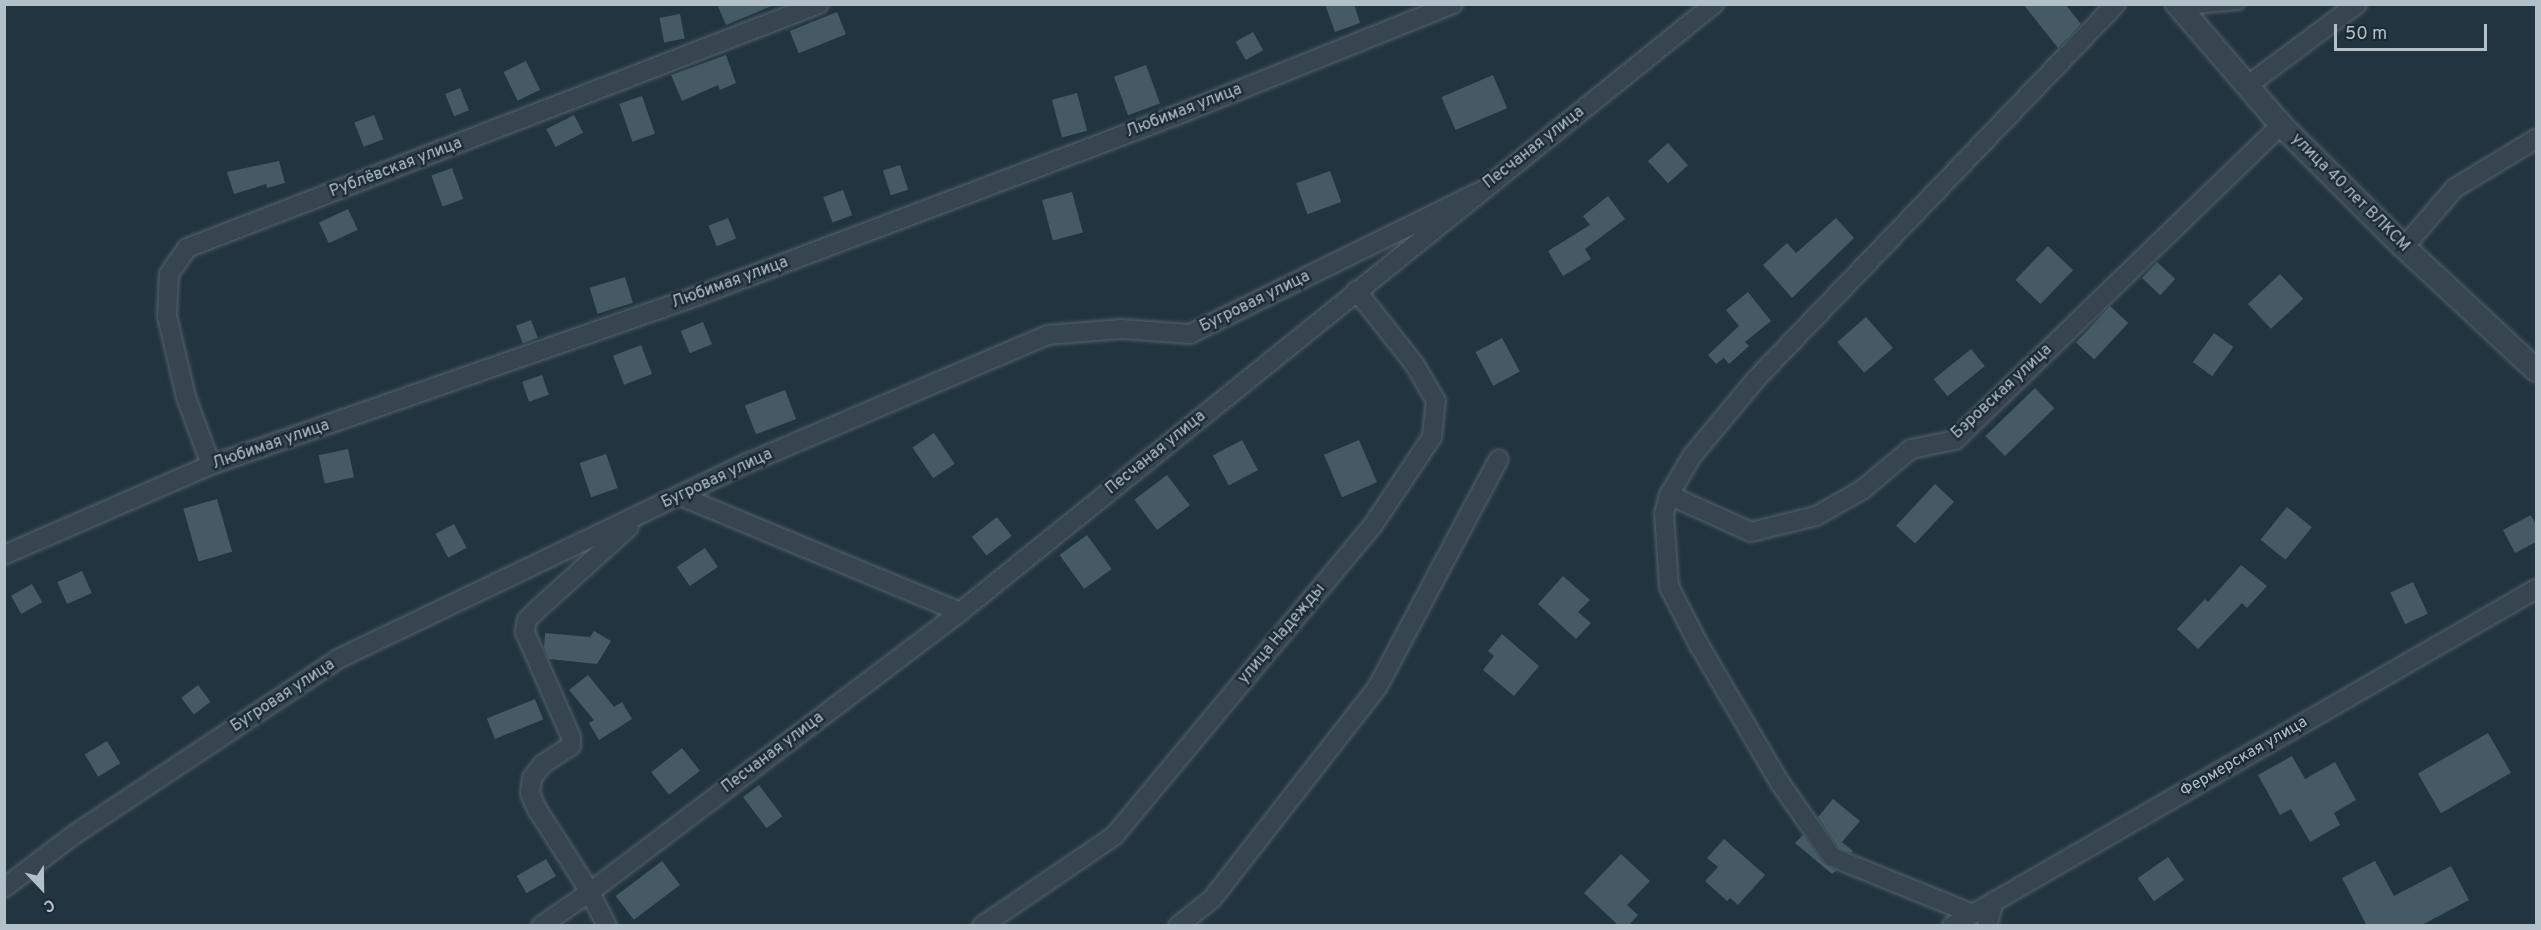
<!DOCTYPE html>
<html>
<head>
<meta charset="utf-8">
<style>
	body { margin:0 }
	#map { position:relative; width:2541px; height:930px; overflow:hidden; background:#22343f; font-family:Overpass,sans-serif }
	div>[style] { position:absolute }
	.building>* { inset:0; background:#455a65; transform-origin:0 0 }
	.roads { filter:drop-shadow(0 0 2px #54636d) drop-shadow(0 0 2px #54636d) }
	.service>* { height:9px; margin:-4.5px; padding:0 4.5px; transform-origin:4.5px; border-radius:4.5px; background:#36454f }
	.minor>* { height:18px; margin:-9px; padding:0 9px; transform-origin:9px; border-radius:9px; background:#36454f }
	.tertiary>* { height:22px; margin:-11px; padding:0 11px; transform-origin:11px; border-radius:11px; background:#36454f }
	span { translate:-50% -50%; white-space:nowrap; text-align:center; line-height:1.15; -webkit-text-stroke:4.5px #1b2a34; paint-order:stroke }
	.street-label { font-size:16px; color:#b2c0ca }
	.frame { position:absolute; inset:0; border:6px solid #b2c0ca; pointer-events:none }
	.north { position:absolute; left:12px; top:858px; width:60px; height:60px; -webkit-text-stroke:4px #1b2a34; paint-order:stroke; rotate:158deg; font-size:16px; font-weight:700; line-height:24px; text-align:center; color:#b2c0ca }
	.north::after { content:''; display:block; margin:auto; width:21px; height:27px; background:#b2c0ca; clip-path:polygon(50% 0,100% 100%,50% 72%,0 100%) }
	.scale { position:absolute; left:2334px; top:24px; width:153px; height:27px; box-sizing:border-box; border:3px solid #b2c0ca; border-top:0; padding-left:8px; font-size:18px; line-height:21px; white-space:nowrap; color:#b2c0ca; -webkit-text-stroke:4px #1b2a34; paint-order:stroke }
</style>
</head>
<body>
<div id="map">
	<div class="building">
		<i style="clip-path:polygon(717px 4px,774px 4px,774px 5px,726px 25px)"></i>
		<i style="clip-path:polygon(1325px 4px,1354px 4px,1360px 23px,1335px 32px)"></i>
		<i style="clip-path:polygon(2023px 4px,2065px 4px,2081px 24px,2058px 48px)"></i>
		<i style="left:837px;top:12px;width:24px;height:51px;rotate:68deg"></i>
		<i style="left:680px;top:14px;width:25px;height:21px;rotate:79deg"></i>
		<i style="left:1253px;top:32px;width:21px;height:20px;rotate:61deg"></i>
		<i style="clip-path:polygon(726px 55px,736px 83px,720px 90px,718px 85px,682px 101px,671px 75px)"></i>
		<i style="left:526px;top:61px;width:32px;height:25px;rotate:64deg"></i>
		<i style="left:1146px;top:65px;width:41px;height:34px;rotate:70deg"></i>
		<i style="left:1493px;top:75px;width:36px;height:56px;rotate:67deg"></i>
		<i style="left:460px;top:88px;width:24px;height:16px;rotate:68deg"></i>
		<i style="left:1077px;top:93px;width:39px;height:26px;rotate:75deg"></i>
		<i style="left:642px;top:96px;width:40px;height:24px;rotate:71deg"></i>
		<i style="left:374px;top:115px;width:26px;height:21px;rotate:69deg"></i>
		<i style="left:574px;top:115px;width:20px;height:31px;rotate:63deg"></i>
		<i style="left:1668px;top:143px;width:30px;height:27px;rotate:48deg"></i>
		<i style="clip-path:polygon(279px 161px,285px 183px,267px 188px,266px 184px,234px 194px,227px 172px)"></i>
		<i style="left:900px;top:165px;width:26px;height:18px;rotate:72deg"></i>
		<i style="left:452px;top:168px;width:33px;height:22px;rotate:70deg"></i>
		<i style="left:1330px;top:171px;width:33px;height:36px;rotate:70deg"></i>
		<i style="left:843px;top:190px;width:27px;height:21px;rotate:70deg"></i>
		<i style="left:1072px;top:192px;width:42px;height:31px;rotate:75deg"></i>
		<i style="clip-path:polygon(1608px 196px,1625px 219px,1585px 249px,1591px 259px,1563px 276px,1548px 251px,1590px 225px,1583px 216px)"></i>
		<i style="left:348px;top:209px;width:23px;height:32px;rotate:65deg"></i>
		<i style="left:728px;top:218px;width:22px;height:21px;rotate:68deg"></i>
		<i style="clip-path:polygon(1836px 218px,1854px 238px,1792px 298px,1763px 265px,1787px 243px,1796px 253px)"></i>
		<i style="left:2048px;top:246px;width:35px;height:47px;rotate:44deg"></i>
		<i style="left:2157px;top:262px;width:25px;height:22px;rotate:43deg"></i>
		<i style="left:2280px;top:274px;width:34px;height:44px;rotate:47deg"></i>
		<i style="left:625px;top:277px;width:27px;height:37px;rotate:73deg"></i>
		<i style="clip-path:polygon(1748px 292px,1771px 321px,1745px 342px,1749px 346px,1729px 364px,1724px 358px,1716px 364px,1708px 355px,1739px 326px,1726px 310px)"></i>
		<i style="left:2110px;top:306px;width:25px;height:50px;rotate:43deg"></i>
		<i style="left:1866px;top:317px;width:41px;height:38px;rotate:49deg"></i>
		<i style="left:531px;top:320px;width:19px;height:16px;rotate:69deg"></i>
		<i style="left:703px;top:322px;width:24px;height:24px;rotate:68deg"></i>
		<i style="left:2214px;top:333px;width:24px;height:36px;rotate:36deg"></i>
		<i style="left:1502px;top:338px;width:38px;height:30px;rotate:62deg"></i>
		<i style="left:641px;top:345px;width:31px;height:30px;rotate:69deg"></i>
		<i style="left:1971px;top:349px;width:22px;height:48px;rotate:51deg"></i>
		<i style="left:542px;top:375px;width:21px;height:21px;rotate:71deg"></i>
		<i style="left:2035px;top:388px;width:28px;height:69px;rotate:46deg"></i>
		<i style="left:785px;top:390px;width:31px;height:43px;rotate:69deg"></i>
		<i style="left:934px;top:433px;width:37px;height:26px;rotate:56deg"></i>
		<i style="left:1242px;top:440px;width:34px;height:33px;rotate:62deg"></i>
		<i style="left:1359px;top:440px;width:46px;height:38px;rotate:67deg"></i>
		<i style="left:348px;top:449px;width:29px;height:30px;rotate:78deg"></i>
		<i style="left:606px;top:454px;width:36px;height:28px;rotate:71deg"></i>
		<i style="left:1167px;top:475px;width:38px;height:41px;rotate:53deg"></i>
		<i style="left:1935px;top:484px;width:26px;height:57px;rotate:43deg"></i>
		<i style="left:217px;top:499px;width:55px;height:35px;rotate:74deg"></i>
		<i style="left:2287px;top:507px;width:32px;height:42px;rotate:39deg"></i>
		<i style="clip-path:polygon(2531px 515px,2536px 525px,2536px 542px,2515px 553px,2503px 530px)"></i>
		<i style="left:997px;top:517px;width:24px;height:32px;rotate:52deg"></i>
		<i style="left:454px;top:524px;width:27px;height:21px;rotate:62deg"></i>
		<i style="left:1087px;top:535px;width:42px;height:34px;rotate:54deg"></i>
		<i style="left:705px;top:548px;width:23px;height:34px;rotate:56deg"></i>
		<i style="clip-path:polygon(2241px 565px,2267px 586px,2247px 608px,2242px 603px,2198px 649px,2177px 629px,2205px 599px,2208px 602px)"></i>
		<i style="left:82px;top:571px;width:24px;height:27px;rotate:66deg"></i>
		<i style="clip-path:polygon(1563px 576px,1590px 600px,1578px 612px,1591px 623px,1576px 639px,1538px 604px)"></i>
		<i style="left:2413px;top:582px;width:35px;height:25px;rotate:65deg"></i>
		<i style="left:32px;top:584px;width:21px;height:24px;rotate:61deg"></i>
		<i style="clip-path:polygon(594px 631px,611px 641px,597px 664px,549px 659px,544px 647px,545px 633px,590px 637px)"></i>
		<i style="clip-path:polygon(1502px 634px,1539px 666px,1514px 696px,1483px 670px,1494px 656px,1488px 651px)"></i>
		<i style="clip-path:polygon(588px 675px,614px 707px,622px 702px,632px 719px,599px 740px,589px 723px,594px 720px,569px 690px)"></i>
		<i style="left:198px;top:685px;width:21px;height:21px;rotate:53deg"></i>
		<i style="left:535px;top:699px;width:22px;height:52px;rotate:68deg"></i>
		<i style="left:2488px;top:733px;width:46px;height:81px;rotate:60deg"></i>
		<i style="left:107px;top:741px;width:26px;height:26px;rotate:59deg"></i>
		<i style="left:682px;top:748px;width:29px;height:39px;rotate:52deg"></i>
		<i style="clip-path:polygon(2292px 756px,2305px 779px,2335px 762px,2356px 800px,2334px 813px,2340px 825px,2310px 842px,2291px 809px,2280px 815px,2258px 775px)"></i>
		<i style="left:759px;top:785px;width:39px;height:20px;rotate:53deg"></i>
		<i style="clip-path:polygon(1833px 799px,1860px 821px,1842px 842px,1853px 851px,1851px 853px,1839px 848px,1818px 817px)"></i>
		<i style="clip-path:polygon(1803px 835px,1823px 863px,1836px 871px,1832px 874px,1795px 843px)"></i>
		<i style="clip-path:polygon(1724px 839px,1765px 875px,1738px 905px,1730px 898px,1727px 901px,1705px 881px,1718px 867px,1707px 858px)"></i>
		<i style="clip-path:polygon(1621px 854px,1650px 881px,1627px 905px,1638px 915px,1628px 926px,1619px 926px,1584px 893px)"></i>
		<i style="left:2168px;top:857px;width:28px;height:37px;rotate:55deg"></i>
		<i style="left:546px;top:859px;width:20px;height:34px;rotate:60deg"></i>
		<i style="left:662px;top:861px;width:30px;height:58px;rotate:53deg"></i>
		<i style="clip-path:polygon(2375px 861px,2394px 896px,2451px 866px,2469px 900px,2420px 926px,2367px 926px,2342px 878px)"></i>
	</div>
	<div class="roads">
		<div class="service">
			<i style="left:2184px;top:9px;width:55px;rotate:-5.2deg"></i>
		</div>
		<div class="minor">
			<i style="left:2247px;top:86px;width:137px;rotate:-36.7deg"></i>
			<i style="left:2404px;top:247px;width:78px;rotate:-49.2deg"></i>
			<i style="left:2455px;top:188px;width:95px;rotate:-31.2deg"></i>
			<i style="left:211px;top:465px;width:72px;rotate:-110.2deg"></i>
			<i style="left:186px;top:397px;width:83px;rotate:-103.2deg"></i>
			<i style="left:167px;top:316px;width:42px;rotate:-87.3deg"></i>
			<i style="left:169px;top:274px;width:32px;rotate:-55deg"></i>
			<i style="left:187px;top:248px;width:677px;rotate:-21.11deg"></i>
			<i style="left:1669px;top:495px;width:90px;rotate:24.3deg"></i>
			<i style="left:1751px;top:532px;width:67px;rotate:-13.8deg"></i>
			<i style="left:1816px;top:516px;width:53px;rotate:-29.5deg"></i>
			<i style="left:1862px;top:490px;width:64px;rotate:-39.9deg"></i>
			<i style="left:1911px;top:449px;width:45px;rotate:-11.6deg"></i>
			<i style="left:1955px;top:440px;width:453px;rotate:-44deg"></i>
			<i style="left:680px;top:496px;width:303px;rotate:22.5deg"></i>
			<i style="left:4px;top:555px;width:226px;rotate:-23.5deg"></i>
			<i style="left:211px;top:465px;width:515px;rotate:-19.17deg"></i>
			<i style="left:697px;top:296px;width:518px;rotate:-20.67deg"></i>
			<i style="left:1182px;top:113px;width:292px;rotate:-21.9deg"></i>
			<i style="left:4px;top:888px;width:89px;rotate:-37.3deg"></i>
			<i style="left:75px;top:834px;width:318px;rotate:-33.6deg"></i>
			<i style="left:340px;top:658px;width:454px;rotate:-25.6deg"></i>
			<i style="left:750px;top:462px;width:324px;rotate:-23.1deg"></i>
			<i style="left:1048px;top:335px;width:73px;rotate:-4.7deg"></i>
			<i style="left:1121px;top:329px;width:69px;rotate:4.1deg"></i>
			<i style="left:1190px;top:334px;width:321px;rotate:-26.2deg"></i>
			<i style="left:1973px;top:914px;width:152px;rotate:-158deg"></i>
			<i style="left:1832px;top:857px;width:90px;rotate:-125.1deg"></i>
			<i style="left:1780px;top:783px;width:160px;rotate:-120.4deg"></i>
			<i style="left:1699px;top:645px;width:65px;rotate:-117.3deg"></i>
			<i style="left:1669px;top:587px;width:73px;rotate:-93.9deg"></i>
			<i style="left:1664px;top:514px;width:20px;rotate:-75deg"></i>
			<i style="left:1669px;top:495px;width:45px;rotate:-59.5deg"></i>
			<i style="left:1692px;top:456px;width:102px;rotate:-50.2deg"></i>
			<i style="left:1757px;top:378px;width:518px;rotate:-46.17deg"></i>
			<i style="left:541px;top:926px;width:60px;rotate:-34.8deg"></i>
			<i style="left:590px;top:892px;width:464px;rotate:-37.1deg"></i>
			<i style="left:960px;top:612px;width:969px;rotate:-38.88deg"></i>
			<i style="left:607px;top:926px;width:38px;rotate:-117deg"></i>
			<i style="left:590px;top:892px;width:98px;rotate:-122.6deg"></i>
			<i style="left:537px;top:809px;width:17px;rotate:-114deg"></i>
			<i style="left:530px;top:793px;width:15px;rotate:-82deg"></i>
			<i style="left:532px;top:778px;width:18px;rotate:-52deg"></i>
			<i style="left:543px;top:764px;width:33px;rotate:-33deg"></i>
			<i style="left:571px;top:746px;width:9px;rotate:-90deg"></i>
			<i style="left:571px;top:737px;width:115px;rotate:-113.7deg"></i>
			<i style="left:525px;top:632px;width:12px;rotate:-81deg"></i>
			<i style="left:527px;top:620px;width:17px;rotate:-45deg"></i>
			<i style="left:539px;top:608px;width:121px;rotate:-42deg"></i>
			<i style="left:982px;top:926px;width:160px;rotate:-34.3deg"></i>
			<i style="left:1114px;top:836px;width:405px;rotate:-50.2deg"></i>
			<i style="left:1373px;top:525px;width:106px;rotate:-56.2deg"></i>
			<i style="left:1432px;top:437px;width:36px;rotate:-84deg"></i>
			<i style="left:1436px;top:401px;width:42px;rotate:-120.3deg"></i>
			<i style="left:1415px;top:365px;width:95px;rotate:-128.2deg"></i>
			<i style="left:1178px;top:926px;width:43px;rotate:-38.5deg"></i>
			<i style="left:1212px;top:899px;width:268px;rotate:-52deg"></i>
			<i style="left:1377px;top:688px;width:259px;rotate:-62deg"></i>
			<i style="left:1952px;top:926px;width:674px;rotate:-29.99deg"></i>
			<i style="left:1987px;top:926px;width:26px;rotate:-74deg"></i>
		</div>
		<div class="tertiary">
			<i style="left:2177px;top:4px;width:160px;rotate:49.3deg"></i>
			<i style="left:2281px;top:125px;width:173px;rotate:44.8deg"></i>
			<i style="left:2404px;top:247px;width:180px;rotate:43deg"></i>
		</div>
	</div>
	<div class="street-label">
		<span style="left:1184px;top:111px;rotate:-21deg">Любимая улица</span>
		<span style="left:1534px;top:148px;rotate:-38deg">Песчаная улица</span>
		<span style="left:396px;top:168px;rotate:-21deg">Рублёвская улица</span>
		<span style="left:2350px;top:193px;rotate:45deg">улица 40 лет ВЛКСМ</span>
		<span style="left:730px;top:283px;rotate:-20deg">Любимая улица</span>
		<span style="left:1255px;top:302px;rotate:-26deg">Бугровая улица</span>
		<span style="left:2002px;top:392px;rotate:-43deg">Бэровская улица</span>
		<span style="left:271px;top:445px;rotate:-19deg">Любимая улица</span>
		<span style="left:1156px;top:453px;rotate:-39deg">Песчаная улица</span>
		<span style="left:717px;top:479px;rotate:-25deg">Бугровая улица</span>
		<span style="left:1282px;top:634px;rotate:-50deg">улица Надежды</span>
		<span style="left:283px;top:696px;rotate:-33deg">Бугровая улица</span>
		<span style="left:773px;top:753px;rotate:-37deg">Песчаная улица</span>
		<span style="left:2244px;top:757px;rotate:-30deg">Фермерская улица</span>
	</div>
	<div class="frame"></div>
	<div class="north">С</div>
	<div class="scale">50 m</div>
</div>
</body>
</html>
